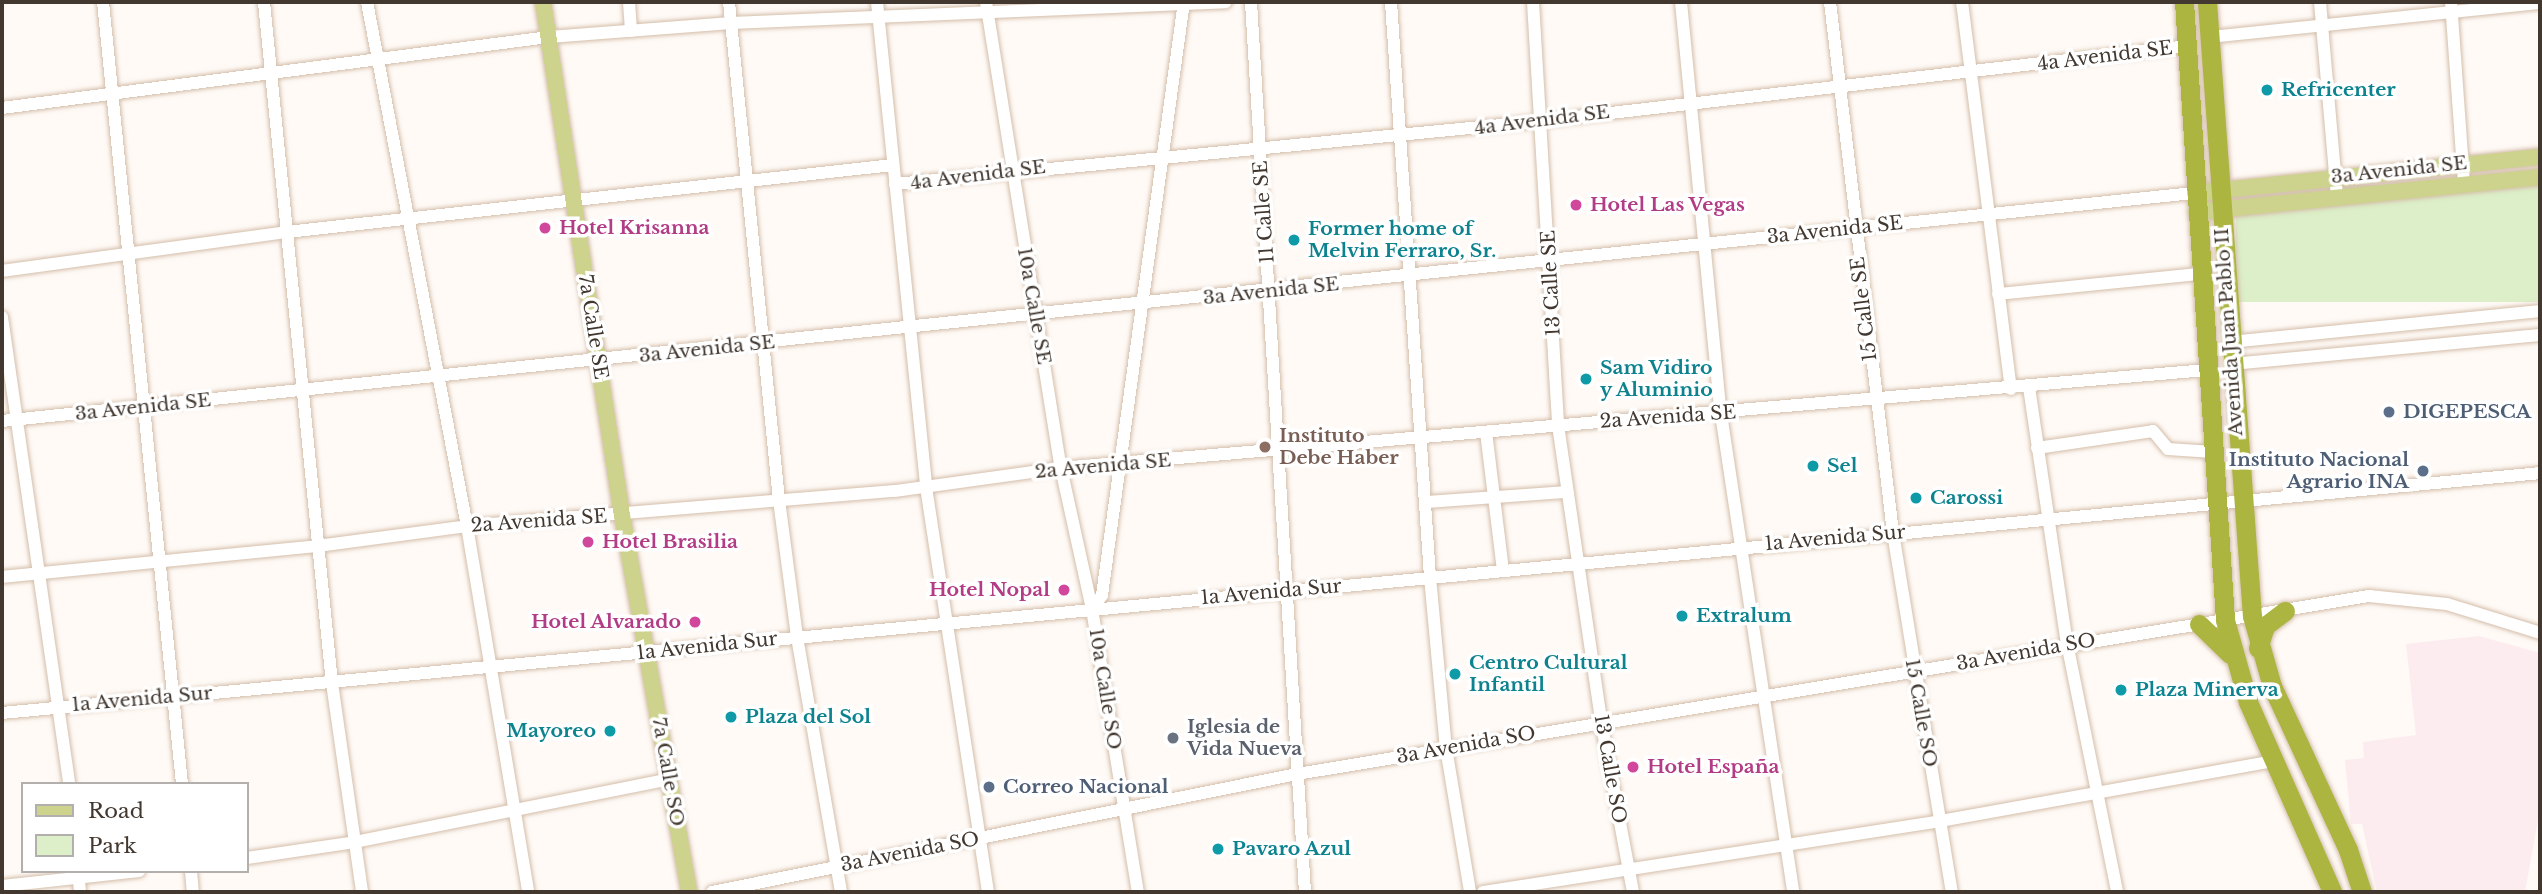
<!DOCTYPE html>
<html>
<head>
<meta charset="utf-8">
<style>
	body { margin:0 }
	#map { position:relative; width:2542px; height:894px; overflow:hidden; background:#fffaf6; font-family:"Libre Baskerville",serif }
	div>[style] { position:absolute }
	.industrial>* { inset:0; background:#fdecef }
	.green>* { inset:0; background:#dcefc8; transform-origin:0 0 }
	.roads { filter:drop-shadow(0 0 2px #d4beaa) drop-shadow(0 0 2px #d4beaa) }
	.minor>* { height:12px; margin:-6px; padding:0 6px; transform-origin:6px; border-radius:6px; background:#fff }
	.major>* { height:16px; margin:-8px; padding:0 8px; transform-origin:8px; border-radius:8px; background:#cdd38c }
	.highway>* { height:19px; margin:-9.5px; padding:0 9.5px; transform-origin:9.5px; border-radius:9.5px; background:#abb540 }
	.dots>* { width:19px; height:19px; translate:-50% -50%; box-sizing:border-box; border:4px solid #fff; border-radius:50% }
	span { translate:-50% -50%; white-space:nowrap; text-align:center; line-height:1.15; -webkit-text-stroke:7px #fff; paint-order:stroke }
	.street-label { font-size:19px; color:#423830 }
	.culture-label { font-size:19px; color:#0d838f; font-weight:700 }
	.left { translate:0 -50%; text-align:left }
	.right { translate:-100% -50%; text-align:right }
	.hotel-label { font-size:19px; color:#b23c85; font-weight:700 }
	.service-label { font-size:19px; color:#4e5e75; font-weight:700 }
	.education-label { font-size:19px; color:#785e54; font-weight:700 }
	.worship-label { font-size:19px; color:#5b616d; font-weight:700 }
	.frame { position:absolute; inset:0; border:4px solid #423830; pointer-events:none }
	.legend { position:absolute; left:21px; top:782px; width:228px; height:91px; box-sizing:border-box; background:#fff; border:2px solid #b3afac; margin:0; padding:9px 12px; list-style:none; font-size:21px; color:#423830 }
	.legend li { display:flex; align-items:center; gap:14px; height:35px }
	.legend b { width:35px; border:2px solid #b3afac }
</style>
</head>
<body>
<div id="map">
	<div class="industrial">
		<i style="clip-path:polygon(2479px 636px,2540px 653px,2540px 809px,2525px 892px,2377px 892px,2362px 824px,2351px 824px,2345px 760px,2364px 758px,2363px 742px,2416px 735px,2406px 644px)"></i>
	</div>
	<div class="green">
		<i style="left:2540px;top:185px;width:117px;height:304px;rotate:90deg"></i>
	</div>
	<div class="roads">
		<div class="minor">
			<i style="left:103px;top:2px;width:786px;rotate:84.23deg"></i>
			<i style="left:264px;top:2px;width:684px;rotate:84.3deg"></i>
			<i style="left:332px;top:683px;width:211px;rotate:81.8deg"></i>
			<i style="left:367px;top:2px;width:533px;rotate:79.2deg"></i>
			<i style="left:467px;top:526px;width:371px;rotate:80.5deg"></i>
			<i style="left:629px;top:2px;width:29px;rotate:86deg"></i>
			<i style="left:729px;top:2px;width:501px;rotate:84.27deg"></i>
			<i style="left:779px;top:500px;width:138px;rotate:82.5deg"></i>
			<i style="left:797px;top:637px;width:259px;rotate:80.2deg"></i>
			<i style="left:877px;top:2px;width:487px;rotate:84.2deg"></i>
			<i style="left:926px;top:487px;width:410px;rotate:81.3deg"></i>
			<i style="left:986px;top:2px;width:472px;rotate:80.9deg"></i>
			<i style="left:1061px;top:468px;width:144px;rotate:77.6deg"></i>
			<i style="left:1092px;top:609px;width:287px;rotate:80.8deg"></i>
			<i style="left:1251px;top:2px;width:892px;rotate:86.53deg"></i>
			<i style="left:1391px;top:2px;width:576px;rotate:86.12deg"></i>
			<i style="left:1430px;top:577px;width:172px;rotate:84.7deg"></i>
			<i style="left:1446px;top:748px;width:146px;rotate:80.5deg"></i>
			<i style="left:1533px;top:2px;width:424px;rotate:86.6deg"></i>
			<i style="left:1558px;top:425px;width:299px;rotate:81.7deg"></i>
			<i style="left:1601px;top:721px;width:174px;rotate:79.4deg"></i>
			<i style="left:1681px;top:2px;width:414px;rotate:84.5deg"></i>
			<i style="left:1721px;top:414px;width:483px;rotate:81.4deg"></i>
			<i style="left:1830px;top:2px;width:535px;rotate:83.23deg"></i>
			<i style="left:1893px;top:533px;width:364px;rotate:80.7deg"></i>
			<i style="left:1962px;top:2px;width:390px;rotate:82.8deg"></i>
			<i style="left:2320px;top:2px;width:196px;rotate:85deg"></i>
			<i style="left:2451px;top:2px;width:183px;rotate:85.9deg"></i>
			<i style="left:2210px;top:37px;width:332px;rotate:-5.9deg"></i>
			<i style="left:2px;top:108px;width:552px;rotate:-7.4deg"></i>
			<i style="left:549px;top:37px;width:183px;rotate:-4.4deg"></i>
			<i style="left:731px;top:23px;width:495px;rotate:-2.4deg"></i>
			<i style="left:895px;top:184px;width:650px;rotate:-5.56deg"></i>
			<i style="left:1542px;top:121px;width:650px;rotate:-6.62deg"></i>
			<i style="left:2px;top:271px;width:288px;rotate:-7.8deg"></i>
			<i style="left:287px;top:232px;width:610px;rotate:-6.31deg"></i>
			<i style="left:1998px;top:294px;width:203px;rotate:-5.7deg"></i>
			<i style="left:2px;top:317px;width:472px;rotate:81.8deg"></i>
			<i style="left:2230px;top:342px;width:312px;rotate:-5.7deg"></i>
			<i style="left:2232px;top:364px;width:309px;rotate:-5.4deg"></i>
			<i style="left:2029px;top:387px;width:259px;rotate:81.6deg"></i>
			<i style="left:2067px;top:643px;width:254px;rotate:78.6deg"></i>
			<i style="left:2px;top:421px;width:2205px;rotate:-5.94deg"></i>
			<i style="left:1486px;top:432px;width:139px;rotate:83deg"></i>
			<i style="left:2037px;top:448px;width:117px;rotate:-8.3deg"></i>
			<i style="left:2153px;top:431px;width:23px;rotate:50deg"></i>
			<i style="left:2168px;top:449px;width:45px;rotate:3.8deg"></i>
			<i style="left:1426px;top:502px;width:139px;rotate:-4.1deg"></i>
			<i style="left:2px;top:577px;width:318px;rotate:-5.6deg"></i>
			<i style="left:318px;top:546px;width:150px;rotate:-7.6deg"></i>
			<i style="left:467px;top:526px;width:429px;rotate:-4.7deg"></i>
			<i style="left:895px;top:491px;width:168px;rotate:-7.9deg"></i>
			<i style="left:1061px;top:468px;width:1150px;rotate:-4.89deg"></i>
			<i style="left:1092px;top:609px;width:17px;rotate:-54deg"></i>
			<i style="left:1102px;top:595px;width:599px;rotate:-82.13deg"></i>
			<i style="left:2px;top:713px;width:2549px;rotate:-5.4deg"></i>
			<i style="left:247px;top:858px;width:109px;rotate:-8.4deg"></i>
			<i style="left:355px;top:842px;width:320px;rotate:-11.3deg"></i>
			<i style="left:191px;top:871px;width:21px;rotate:85deg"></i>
			<i style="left:78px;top:872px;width:20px;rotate:84deg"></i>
			<i style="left:2px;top:886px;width:138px;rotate:-6.2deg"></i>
			<i style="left:712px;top:892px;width:597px;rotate:-11.4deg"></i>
			<i style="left:1297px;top:774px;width:1087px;rotate:-9.43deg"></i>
			<i style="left:2369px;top:596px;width:78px;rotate:5.9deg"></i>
			<i style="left:2447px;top:604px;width:97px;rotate:17.3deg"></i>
			<i style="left:1483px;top:892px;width:462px;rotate:-8.8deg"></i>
			<i style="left:1940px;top:821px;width:338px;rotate:-10.2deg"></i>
		</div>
		<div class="major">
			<i style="left:543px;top:2px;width:519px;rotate:81.25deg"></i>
			<i style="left:622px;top:515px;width:383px;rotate:79.9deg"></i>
			<i style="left:2195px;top:193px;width:347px;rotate:-6deg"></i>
			<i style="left:2196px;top:212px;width:346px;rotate:-5.8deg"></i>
		</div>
		<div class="highway">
			<i style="left:2184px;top:2px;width:619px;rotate:86.2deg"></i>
			<i style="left:2225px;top:620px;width:85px;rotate:74.3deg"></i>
			<i style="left:2248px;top:702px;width:208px;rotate:66.1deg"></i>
			<i style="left:2207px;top:2px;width:616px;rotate:85.81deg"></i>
			<i style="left:2252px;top:616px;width:73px;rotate:74.1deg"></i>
			<i style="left:2272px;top:686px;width:181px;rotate:65.1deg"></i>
			<i style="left:2348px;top:850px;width:44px;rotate:71.6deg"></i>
			<i style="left:2199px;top:624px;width:43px;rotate:44.1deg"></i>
			<i style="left:2258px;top:648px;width:23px;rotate:-72deg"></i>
			<i style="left:2265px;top:626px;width:25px;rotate:-37deg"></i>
		</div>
	</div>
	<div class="dots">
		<i style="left:2267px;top:90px;background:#0f9aa8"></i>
		<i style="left:1576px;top:205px;background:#d1479c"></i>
		<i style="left:545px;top:228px;background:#d1479c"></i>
		<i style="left:1294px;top:240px;background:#0f9aa8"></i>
		<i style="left:1586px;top:379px;background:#0f9aa8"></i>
		<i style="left:2389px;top:412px;background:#5c6f8a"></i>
		<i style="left:1265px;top:447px;background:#8d6e63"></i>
		<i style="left:1813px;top:466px;background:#0f9aa8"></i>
		<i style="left:2423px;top:471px;background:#5c6f8a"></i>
		<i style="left:1916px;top:498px;background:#0f9aa8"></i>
		<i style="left:588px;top:542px;background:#d1479c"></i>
		<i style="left:1064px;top:590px;background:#d1479c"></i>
		<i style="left:1682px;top:616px;background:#0f9aa8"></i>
		<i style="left:695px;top:622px;background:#d1479c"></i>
		<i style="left:1455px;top:674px;background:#0f9aa8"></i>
		<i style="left:2121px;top:690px;background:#0f9aa8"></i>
		<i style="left:731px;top:717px;background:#0f9aa8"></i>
		<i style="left:610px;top:731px;background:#0f9aa8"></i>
		<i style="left:1173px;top:738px;background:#6b7280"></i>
		<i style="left:1633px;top:767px;background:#d1479c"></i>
		<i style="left:989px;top:787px;background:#5c6f8a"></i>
		<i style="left:1218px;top:849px;background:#0f9aa8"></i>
	</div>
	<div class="street-label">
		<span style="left:2105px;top:56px;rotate:-7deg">4a Avenida SE</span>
		<span style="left:1542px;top:120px;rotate:-7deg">4a Avenida SE</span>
		<span style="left:2399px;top:170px;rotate:-6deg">3a Avenida SE</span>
		<span style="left:978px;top:175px;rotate:-7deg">4a Avenida SE</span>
		<span style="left:1264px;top:212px;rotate:-94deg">11 Calle SE</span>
		<span style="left:1835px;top:230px;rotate:-6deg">3a Avenida SE</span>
		<span style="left:1551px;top:283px;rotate:-93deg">13 Calle SE</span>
		<span style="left:1271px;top:291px;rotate:-6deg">3a Avenida SE</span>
		<span style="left:1034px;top:306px;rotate:80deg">10a Calle SE</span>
		<span style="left:1864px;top:309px;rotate:-97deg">15 Calle SE</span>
		<span style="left:593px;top:327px;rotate:81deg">7a Calle SE</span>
		<span style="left:2229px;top:332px;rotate:-94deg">Avenida Juan Pablo II</span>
		<span style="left:707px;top:349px;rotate:-6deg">3a Avenida SE</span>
		<span style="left:143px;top:407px;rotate:-6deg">3a Avenida SE</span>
		<span style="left:1668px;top:417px;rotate:-4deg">2a Avenida SE</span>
		<span style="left:1103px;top:466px;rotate:-5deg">2a Avenida SE</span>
		<span style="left:539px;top:521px;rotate:-4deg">2a Avenida SE</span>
		<span style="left:1835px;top:538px;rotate:-5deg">1a Avenida Sur</span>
		<span style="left:1271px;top:592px;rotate:-5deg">1a Avenida Sur</span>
		<span style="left:707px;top:646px;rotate:-6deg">1a Avenida Sur</span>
		<span style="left:2026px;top:652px;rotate:-10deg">3a Avenida SO</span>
		<span style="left:1105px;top:689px;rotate:81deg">10a Calle SO</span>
		<span style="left:142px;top:699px;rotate:-5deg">1a Avenida Sur</span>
		<span style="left:1921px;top:713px;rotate:80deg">15 Calle SO</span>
		<span style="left:1466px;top:745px;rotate:-10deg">3a Avenida SO</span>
		<span style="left:1610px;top:769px;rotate:80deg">13 Calle SO</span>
		<span style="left:668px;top:772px;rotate:80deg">7a Calle SO</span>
		<span style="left:910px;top:852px;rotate:-11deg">3a Avenida SO</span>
	</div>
	<div class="culture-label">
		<span class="left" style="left:2281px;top:90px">Refricenter</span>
		<span class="left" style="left:1308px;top:240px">Former home of<br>Melvin Ferraro, Sr.</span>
		<span class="left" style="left:1600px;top:379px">Sam Vidiro<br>y Aluminio</span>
		<span class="left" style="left:1827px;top:466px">Sel</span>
		<span class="left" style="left:1930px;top:498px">Carossi</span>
		<span class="left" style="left:1696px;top:616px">Extralum</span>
		<span class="left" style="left:1469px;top:674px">Centro Cultural<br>Infantil</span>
		<span class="left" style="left:2135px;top:690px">Plaza Minerva</span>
		<span class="left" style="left:745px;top:717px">Plaza del Sol</span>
		<span class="right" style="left:596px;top:731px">Mayoreo</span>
		<span class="left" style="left:1232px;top:849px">Pavaro Azul</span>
	</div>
	<div class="hotel-label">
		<span class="left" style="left:1590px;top:205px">Hotel Las Vegas</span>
		<span class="left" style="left:559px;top:228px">Hotel Krisanna</span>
		<span class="left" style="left:602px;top:542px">Hotel Brasilia</span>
		<span class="right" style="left:1050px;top:590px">Hotel Nopal</span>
		<span class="right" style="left:681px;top:622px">Hotel Alvarado</span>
		<span class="left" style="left:1647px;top:767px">Hotel España</span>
	</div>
	<div class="service-label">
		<span class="left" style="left:2403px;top:412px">DIGEPESCA</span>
		<span class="right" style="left:2409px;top:471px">Instituto Nacional<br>Agrario INA</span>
		<span class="left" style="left:1003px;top:787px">Correo Nacional</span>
	</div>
	<div class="education-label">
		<span class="left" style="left:1279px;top:447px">Instituto<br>Debe Haber</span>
	</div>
	<div class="worship-label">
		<span class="left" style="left:1187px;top:738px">Iglesia de<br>Vida Nueva</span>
	</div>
	<div class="frame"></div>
	<ul class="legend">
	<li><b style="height:9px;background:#cdd38c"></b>Road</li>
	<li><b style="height:19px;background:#dcefc8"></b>Park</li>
	</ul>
</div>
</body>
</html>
